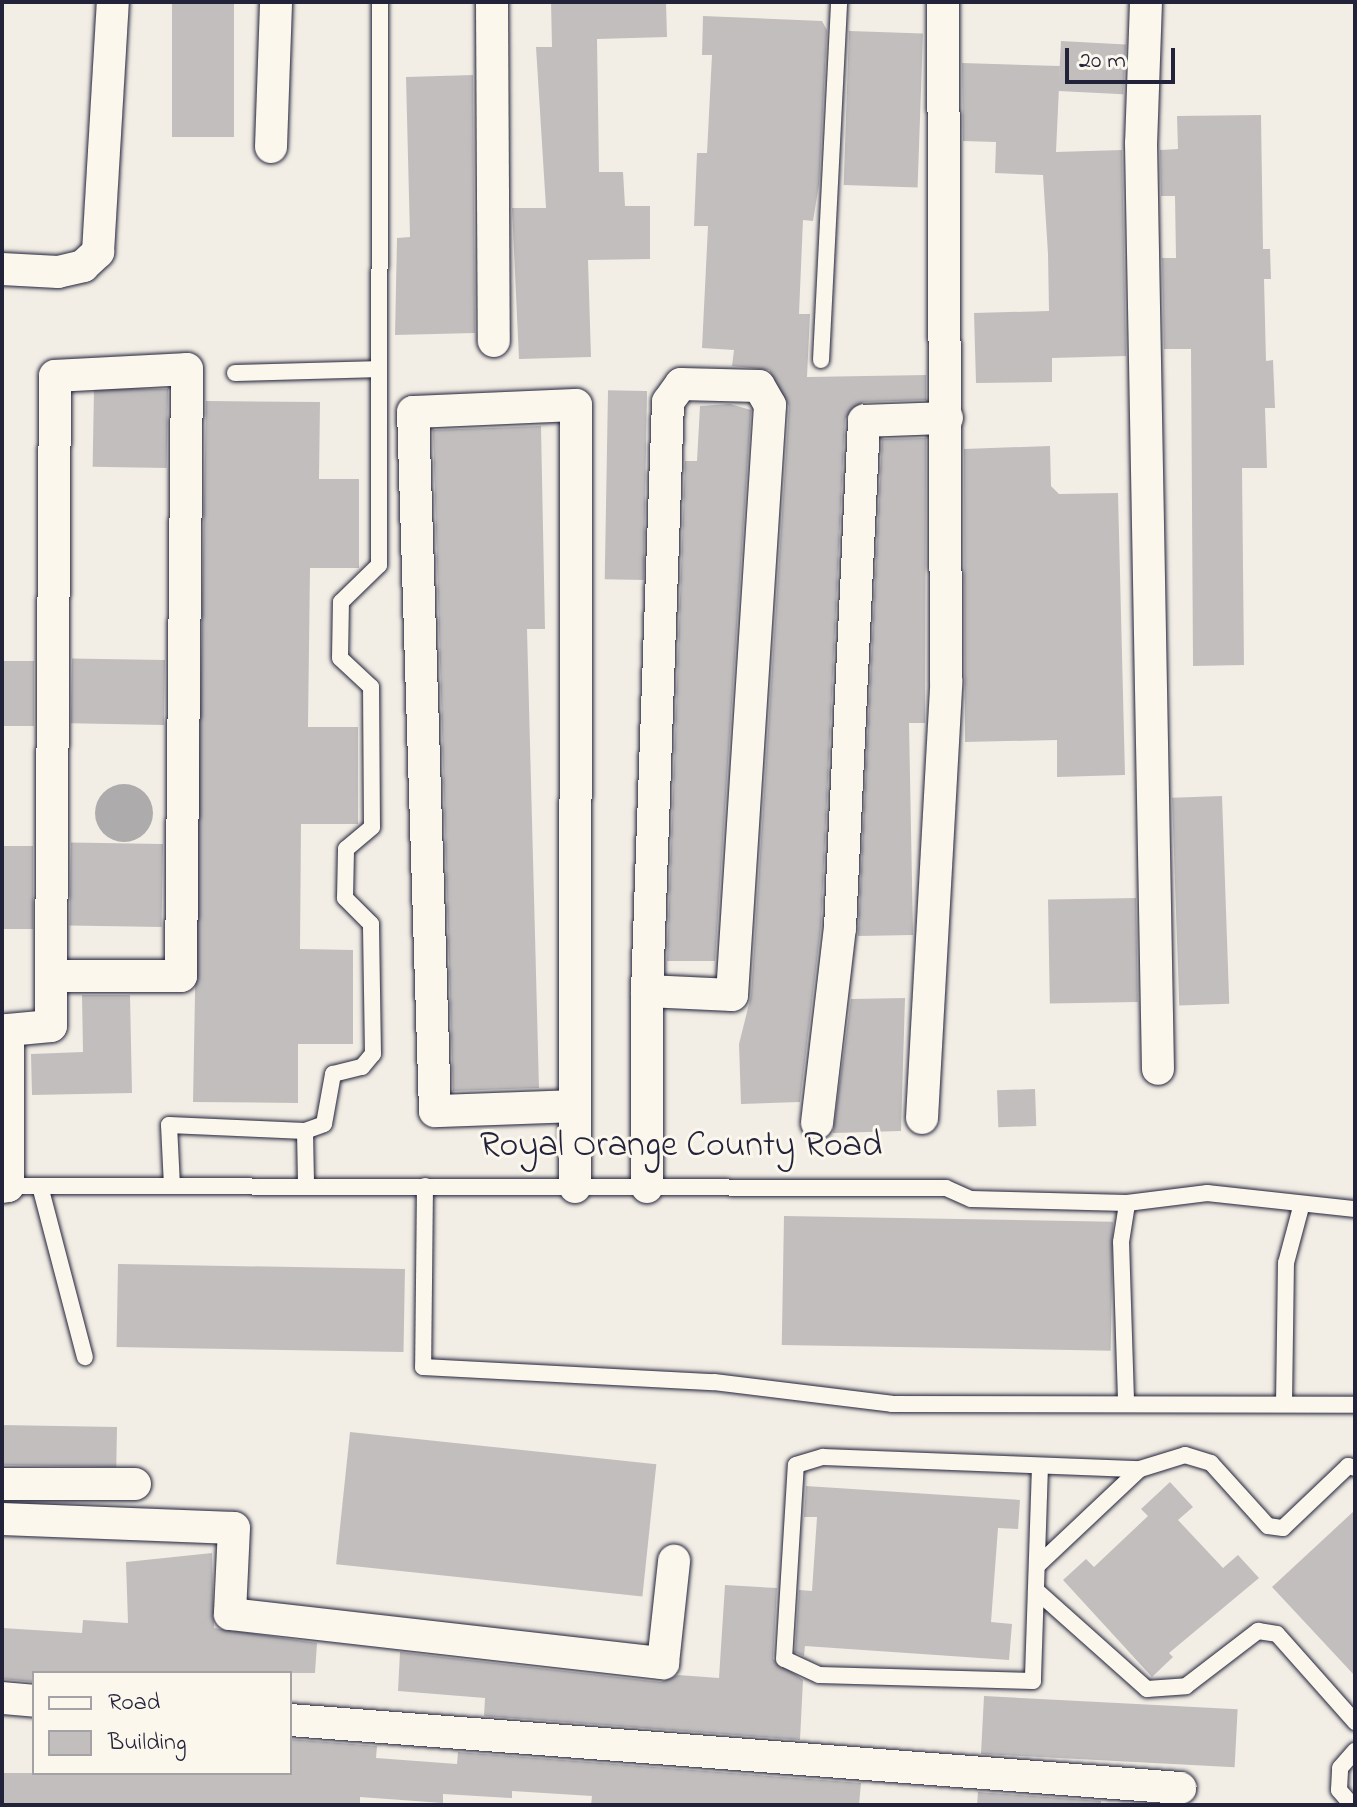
<!DOCTYPE html>
<html>
<head>
<meta charset="utf-8">
<style>
	body { margin:0 }
	#map { position:relative; width:1357px; height:1807px; overflow:hidden; background:#f2eee5; font-family:"Indie Flower",sans-serif }
	div>[style] { position:absolute }
	.water>* { inset:0; background:#aeabad }
	.round { border-radius:50% }
	.building>* { inset:0; background:#c2bebe; transform-origin:0 0 }
	.roads { filter:drop-shadow(0 0 2px #22223b) drop-shadow(0 0 2px #22223b) }
	.lane>* { height:16px; margin:-8px; padding:0 8px; transform-origin:8px; border-radius:8px; background:#fbf7ec }
	.street>* { height:32px; margin:-16px; padding:0 16px; transform-origin:16px; border-radius:16px; background:#fbf7ec }
	span { translate:-50% -50%; white-space:nowrap; text-align:center; line-height:1.15; -webkit-text-stroke:6px #fbf7ec; paint-order:stroke }
	.street-label { font-size:36px; color:#22223b }
	.frame { position:absolute; inset:0; border:4px solid #22223b; pointer-events:none }
	.legend { position:absolute; left:32px; top:1671px; width:260px; height:104px; box-sizing:border-box; background:#fbf7ec; border:2px solid #a4a2a5; margin:0; padding:10px 14px; list-style:none; font-size:24px; color:#22223b }
	.legend li { display:flex; align-items:center; gap:16px; height:40px }
	.legend b { width:40px; border:2px solid #a4a2a5 }
	.scale { position:absolute; left:1065px; top:48px; width:110px; height:36px; box-sizing:border-box; border:4px solid #22223b; border-top:0; padding-left:10px; font-size:24px; line-height:28px; white-space:nowrap; color:#22223b; -webkit-text-stroke:6px #fbf7ec; paint-order:stroke }
</style>
</head>
<body>
<div id="map">
	<div class="water">
		<i class="round" style="left:95px;top:784px;width:58px;height:58px"></i>
	</div>
	<div class="building">
		<i style="left:172px;top:2px;width:62px;height:135px"></i>
		<i style="clip-path:polygon(551px 2px,666px 2px,667px 37px,597px 39px,599px 172px,623px 172px,625px 206px,650px 206px,650px 259px,588px 260px,591px 357px,519px 359px,512px 208px,546px 208px,536px 47px,552px 47px)"></i>
		<i style="clip-path:polygon(703px 16px,822px 21px,827px 30px,819px 184px,813px 221px,803px 220px,799px 314px,810px 314px,807px 377px,926px 375px,926px 400px,863px 402px,845px 419px,821px 926px,800px 1102px,741px 1104px,739px 1044px,751px 996px,789px 406px,769px 370px,732px 366px,734px 350px,702px 348px,708px 226px,694px 226px,697px 153px,707px 153px,712px 55px,702px 55px)"></i>
		<i style="left:849px;top:31px;width:74px;height:154px;rotate:2deg"></i>
		<i style="left:1061px;top:41px;width:65px;height:50px;rotate:3deg"></i>
		<i style="clip-path:polygon(962px 63px,1060px 66px,1056px 152px,1122px 150px,1126px 356px,1052px 358px,1052px 382px,976px 383px,974px 313px,1049px 311px,1048px 254px,1043px 175px,995px 173px,996px 142px,963px 141px)"></i>
		<i style="clip-path:polygon(473px 75px,475px 333px,395px 335px,397px 238px,410px 237px,406px 77px)"></i>
		<i style="clip-path:polygon(1261px 115px,1263px 249px,1270px 249px,1271px 279px,1264px 279px,1266px 361px,1273px 360px,1275px 408px,1265px 408px,1267px 468px,1242px 468px,1244px 665px,1193px 666px,1191px 349px,1164px 349px,1162px 258px,1176px 258px,1175px 196px,1161px 196px,1160px 150px,1178px 149px,1177px 116px)"></i>
		<i style="left:168px;top:389px;width:79px;height:74px;rotate:91deg"></i>
		<i style="left:647px;top:391px;width:189px;height:39px;rotate:91deg"></i>
		<i style="clip-path:polygon(206px 401px,320px 402px,319px 479px,359px 479px,359px 568px,310px 568px,308px 727px,358px 727px,358px 824px,301px 824px,300px 949px,353px 950px,353px 1044px,298px 1044px,298px 1103px,193px 1102px)"></i>
		<i style="clip-path:polygon(730px 404px,751px 410px,715px 961px,667px 961px,685px 461px,697px 461px,700px 406px)"></i>
		<i style="clip-path:polygon(541px 426px,545px 629px,527px 629px,539px 1088px,453px 1091px,433px 430px)"></i>
		<i style="clip-path:polygon(926px 438px,925px 723px,909px 723px,913px 935px,858px 936px,882px 439px)"></i>
		<i style="clip-path:polygon(1050px 446px,1051px 486px,1059px 494px,1118px 493px,1125px 775px,1057px 777px,1057px 740px,965px 742px,964px 449px)"></i>
		<i style="left:165px;top:660px;width:65px;height:93px;rotate:91deg"></i>
		<i style="left:2px;top:661px;width:32px;height:65px"></i>
		<i style="left:1222px;top:796px;width:208px;height:50px;rotate:88deg"></i>
		<i style="left:163px;top:844px;width:83px;height:92px;rotate:91deg"></i>
		<i style="left:2px;top:846px;width:31px;height:83px"></i>
		<i style="left:1136px;top:898px;width:104px;height:88px;rotate:89deg"></i>
		<i style="clip-path:polygon(82px 995px,130px 995px,132px 1093px,32px 1095px,31px 1054px,83px 1052px)"></i>
		<i style="clip-path:polygon(905px 998px,901px 1131px,833px 1133px,851px 999px)"></i>
		<i style="left:1035px;top:1089px;width:37px;height:38px;rotate:88deg"></i>
		<i style="left:784px;top:1216px;width:329px;height:129px;rotate:1deg"></i>
		<i style="left:118px;top:1264px;width:287px;height:83px;rotate:1deg"></i>
		<i style="left:2px;top:1425px;width:115px;height:40px;rotate:1deg"></i>
		<i style="left:350px;top:1432px;width:308px;height:133px;rotate:6deg"></i>
		<i style="clip-path:polygon(1170px 1482px,1193px 1507px,1178px 1520px,1223px 1568px,1238px 1555px,1259px 1578px,1169px 1653px,1173px 1657px,1152px 1677px,1063px 1580px,1086px 1559px,1094px 1567px,1148px 1516px,1141px 1509px)"></i>
		<i style="clip-path:polygon(806px 1486px,1020px 1500px,1018px 1529px,998px 1528px,991px 1622px,1012px 1624px,1009px 1660px,805px 1646px,804px 1656px,795px 1652px,799px 1590px,812px 1591px,817px 1517px,804px 1517px)"></i>
		<i style="clip-path:polygon(1355px 1510px,1355px 1676px,1272px 1587px)"></i>
		<i style="clip-path:polygon(212px 1553px,214px 1628px,317px 1643px,315px 1673px,34px 1673px,34px 1682px,2px 1679px,2px 1628px,82px 1633px,83px 1620px,128px 1623px,126px 1562px)"></i>
		<i style="clip-path:polygon(725px 1585px,777px 1588px,773px 1659px,803px 1680px,800px 1740px,484px 1716px,485px 1698px,398px 1691px,400px 1652px,661px 1682px,678px 1675px,719px 1678px)"></i>
		<i style="left:984px;top:1696px;width:254px;height:58px;rotate:3deg"></i>
		<i style="clip-path:polygon(290px 1739px,377px 1746px,376px 1758px,457px 1764px,458px 1752px,861px 1783px,859px 1805px,591px 1805px,592px 1796px,512px 1791px,512px 1798px,443px 1794px,443px 1803px,360px 1797px,360px 1805px,2px 1805px,2px 1773px,290px 1773px)"></i>
		<i style="clip-path:polygon(978px 1792px,1101px 1801px,1101px 1805px,977px 1805px)"></i>
	</div>
	<div class="roads">
		<div class="lane">
			<i style="left:821px;top:360px;width:358px;rotate:-87.1deg"></i>
			<i style="left:235px;top:373px;width:139px;rotate:-1.6deg"></i>
			<i style="left:305px;top:1131px;width:54px;rotate:88.9deg"></i>
			<i style="left:8px;top:1186px;width:938px;rotate:0.12deg"></i>
			<i style="left:946px;top:1188px;width:27px;rotate:24deg"></i>
			<i style="left:971px;top:1199px;width:156px;rotate:1.5deg"></i>
			<i style="left:1127px;top:1203px;width:81px;rotate:-7.1deg"></i>
			<i style="left:1207px;top:1193px;width:149px;rotate:6.2deg"></i>
			<i style="left:40px;top:1186px;width:177px;rotate:75.3deg"></i>
			<i style="left:172px;top:1186px;width:61px;rotate:-92.8deg"></i>
			<i style="left:169px;top:1125px;width:136px;rotate:2.5deg"></i>
			<i style="left:305px;top:1131px;width:20px;rotate:-20deg"></i>
			<i style="left:324px;top:1124px;width:51px;rotate:-79.8deg"></i>
			<i style="left:333px;top:1074px;width:30px;rotate:-14deg"></i>
			<i style="left:362px;top:1067px;width:17px;rotate:-50deg"></i>
			<i style="left:373px;top:1054px;width:130px;rotate:-90.9deg"></i>
			<i style="left:371px;top:924px;width:37px;rotate:-135deg"></i>
			<i style="left:345px;top:898px;width:49px;rotate:-88.8deg"></i>
			<i style="left:346px;top:849px;width:34px;rotate:-40deg"></i>
			<i style="left:372px;top:827px;width:140px;rotate:-90.4deg"></i>
			<i style="left:371px;top:687px;width:42px;rotate:-136.9deg"></i>
			<i style="left:340px;top:658px;width:56px;rotate:-89deg"></i>
			<i style="left:341px;top:602px;width:53px;rotate:-44.2deg"></i>
			<i style="left:379px;top:565px;width:563px;rotate:-89.9deg"></i>
			<i style="left:425px;top:1186px;width:181px;rotate:90.6deg"></i>
			<i style="left:423px;top:1367px;width:291px;rotate:3deg"></i>
			<i style="left:714px;top:1382px;width:179px;rotate:7deg"></i>
			<i style="left:892px;top:1404px;width:463px;rotate:0.1deg"></i>
			<i style="left:1126px;top:1400px;width:158px;rotate:-91.8deg"></i>
			<i style="left:1121px;top:1242px;width:39px;rotate:-81deg"></i>
			<i style="left:1284px;top:1404px;width:141px;rotate:-89.2deg"></i>
			<i style="left:1286px;top:1263px;width:58px;rotate:-75deg"></i>
			<i style="left:1040px;top:1466px;width:215px;rotate:91.9deg"></i>
			<i style="left:1033px;top:1681px;width:214px;rotate:-178.4deg"></i>
			<i style="left:819px;top:1675px;width:38px;rotate:-155deg"></i>
			<i style="left:784px;top:1659px;width:194px;rotate:-86.5deg"></i>
			<i style="left:796px;top:1465px;width:28px;rotate:-17deg"></i>
			<i style="left:823px;top:1457px;width:317px;rotate:2.2deg"></i>
			<i style="left:1140px;top:1469px;width:47px;rotate:-17.3deg"></i>
			<i style="left:1185px;top:1455px;width:27px;rotate:17deg"></i>
			<i style="left:1211px;top:1463px;width:85px;rotate:47.9deg"></i>
			<i style="left:1268px;top:1526px;width:15px;rotate:8deg"></i>
			<i style="left:1283px;top:1528px;width:90px;rotate:-43.6deg"></i>
			<i style="left:1348px;top:1466px;width:7px;rotate:16deg"></i>
			<i style="left:1038px;top:1565px;width:140px;rotate:-43.3deg"></i>
			<i style="left:1038px;top:1592px;width:146px;rotate:41.7deg"></i>
			<i style="left:1147px;top:1689px;width:39px;rotate:-4deg"></i>
			<i style="left:1186px;top:1686px;width:91px;rotate:-37.4deg"></i>
			<i style="left:1258px;top:1631px;width:19px;rotate:9deg"></i>
			<i style="left:1277px;top:1634px;width:118px;rotate:48.4deg"></i>
			<i style="left:1352px;top:1805px;width:20px;rotate:-131deg"></i>
			<i style="left:1339px;top:1790px;width:22px;rotate:-87deg"></i>
			<i style="left:1340px;top:1768px;width:23px;rotate:-49deg"></i>
		</div>
		<div class="street">
			<i style="left:492px;top:2px;width:339px;rotate:89.7deg"></i>
			<i style="left:1146px;top:2px;width:141px;rotate:92deg"></i>
			<i style="left:1141px;top:143px;width:926px;rotate:88.95deg"></i>
			<i style="left:271px;top:147px;width:145px;rotate:-88deg"></i>
			<i style="left:2px;top:269px;width:56px;rotate:3.1deg"></i>
			<i style="left:58px;top:272px;width:26px;rotate:-13deg"></i>
			<i style="left:83px;top:266px;width:21px;rotate:-43deg"></i>
			<i style="left:98px;top:252px;width:250px;rotate:-86.6deg"></i>
			<i style="left:574px;top:1106px;width:139px;rotate:177.9deg"></i>
			<i style="left:435px;top:1111px;width:699px;rotate:-91.8deg"></i>
			<i style="left:413px;top:412px;width:163px;rotate:-2.5deg"></i>
			<i style="left:576px;top:405px;width:782px;rotate:90.07deg"></i>
			<i style="left:922px;top:1118px;width:437px;rotate:-86.8deg"></i>
			<i style="left:946px;top:682px;width:680px;rotate:-90.25deg"></i>
			<i style="left:817px;top:1123px;width:196px;rotate:-83.3deg"></i>
			<i style="left:840px;top:928px;width:508px;rotate:-87.29deg"></i>
			<i style="left:864px;top:421px;width:83px;rotate:-2.1deg"></i>
			<i style="left:2px;top:1187px;width:6px;rotate:-9deg"></i>
			<i style="left:8px;top:1186px;width:156px;rotate:-90deg"></i>
			<i style="left:8px;top:1030px;width:43px;rotate:-5.3deg"></i>
			<i style="left:51px;top:1026px;width:50px;rotate:-90deg"></i>
			<i style="left:51px;top:976px;width:600px;rotate:-89.62deg"></i>
			<i style="left:55px;top:376px;width:132px;rotate:-3deg"></i>
			<i style="left:187px;top:369px;width:607px;rotate:90.57deg"></i>
			<i style="left:181px;top:976px;width:130px;rotate:180deg"></i>
			<i style="left:647px;top:1187px;width:196px;rotate:-90deg"></i>
			<i style="left:647px;top:991px;width:85px;rotate:2.7deg"></i>
			<i style="left:732px;top:995px;width:591px;rotate:-86.31deg"></i>
			<i style="left:770px;top:405px;width:22px;rotate:-120deg"></i>
			<i style="left:759px;top:386px;width:78px;rotate:-178.5deg"></i>
			<i style="left:681px;top:384px;width:22px;rotate:126deg"></i>
			<i style="left:668px;top:402px;width:589px;rotate:92.04deg"></i>
			<i style="left:2px;top:1484px;width:133px"></i>
			<i style="left:2px;top:1519px;width:232px;rotate:2.2deg"></i>
			<i style="left:234px;top:1528px;width:86px;rotate:92.7deg"></i>
			<i style="left:230px;top:1614px;width:436px;rotate:6.5deg"></i>
			<i style="left:663px;top:1663px;width:103px;rotate:-83.8deg"></i>
			<i style="left:2px;top:1698px;width:32px;rotate:5deg"></i>
			<i style="left:290px;top:1720px;width:893px;rotate:4.37deg"></i>
		</div>
	</div>
	<div class="street-label">
		<span style="left:681px;top:1147px">Royal Orange County Road</span>
	</div>
	<div class="frame"></div>
	<ul class="legend">
	<li><b style="height:10px;background:#fbf7ec"></b>Road</li>
	<li><b style="height:22px;background:#c2bebe"></b>Building</li>
	</ul>
	<div class="scale">20 m</div>
</div>
</body>
</html>
